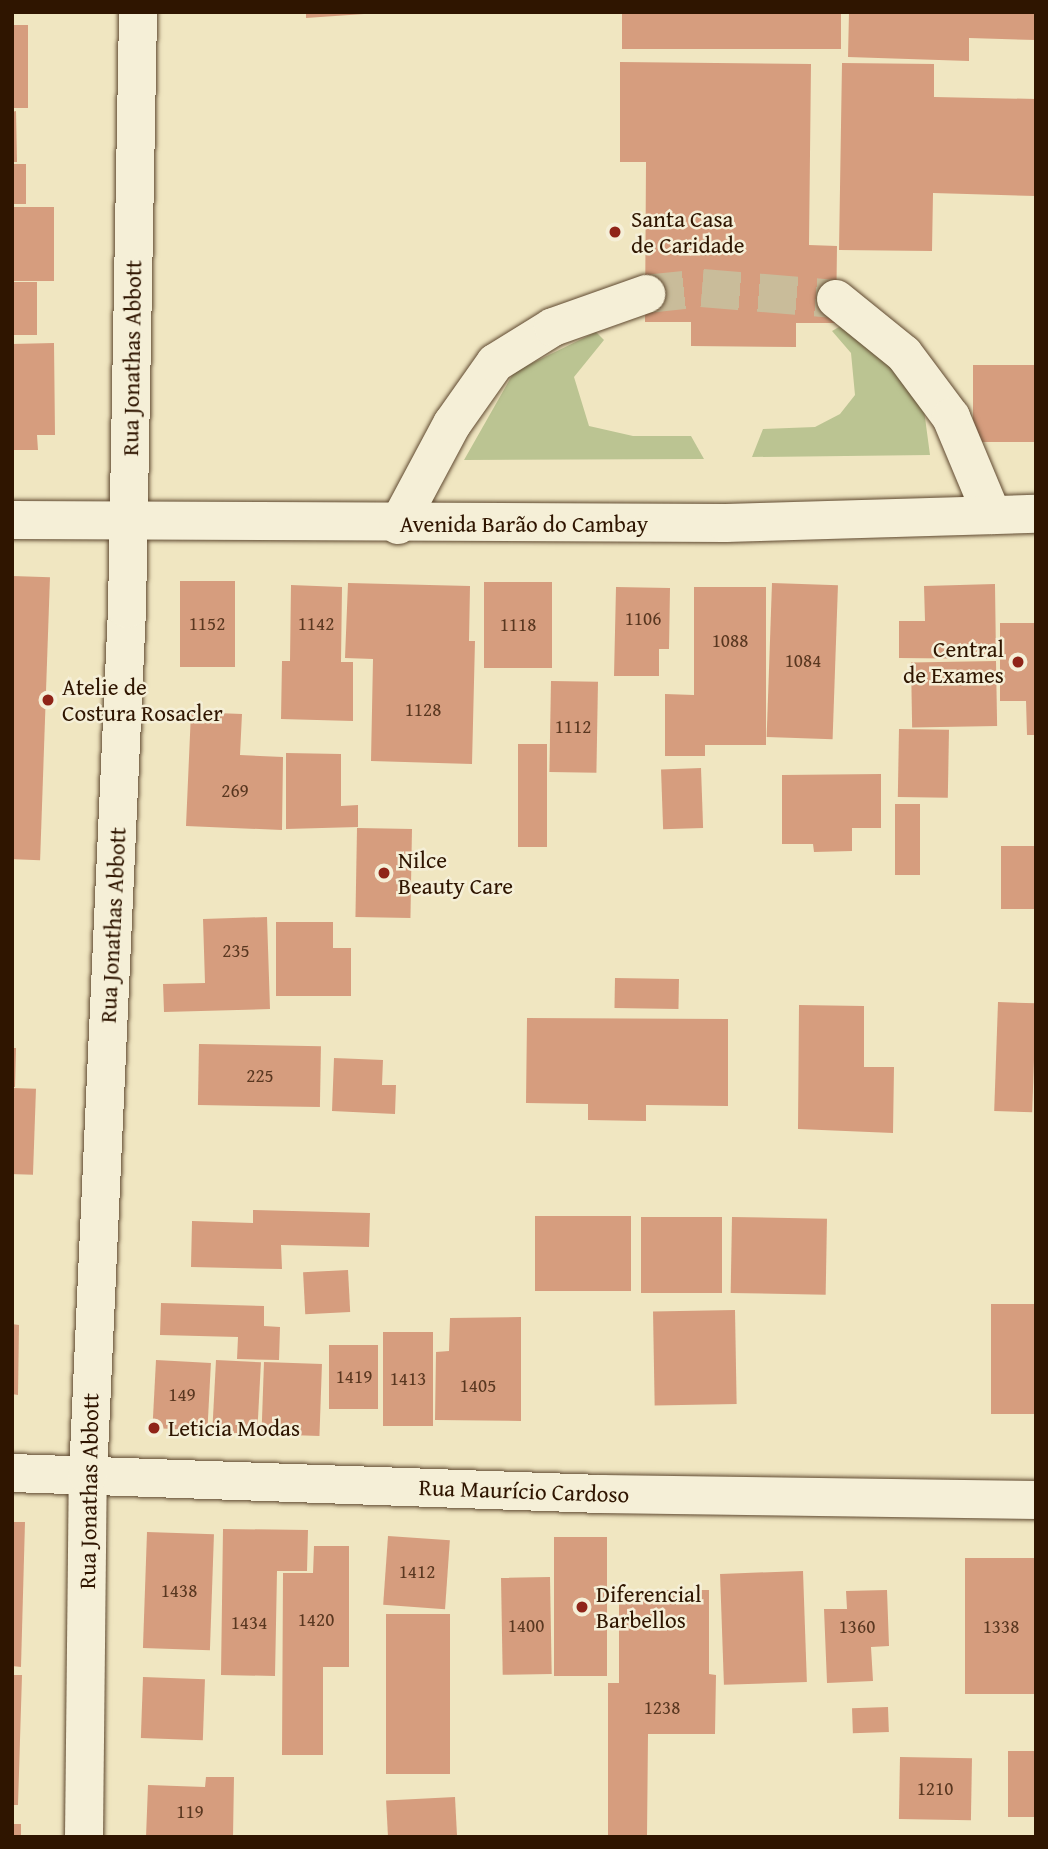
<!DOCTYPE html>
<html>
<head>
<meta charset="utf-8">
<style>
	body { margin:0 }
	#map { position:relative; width:1048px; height:1849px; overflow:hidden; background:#f0e6c1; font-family:"Gentium Book Plus",serif }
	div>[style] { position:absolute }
	.green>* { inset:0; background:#bbc492 }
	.building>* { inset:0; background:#d69d7e; transform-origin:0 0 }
	.minor-tunnel>* { height:38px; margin-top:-19px; transform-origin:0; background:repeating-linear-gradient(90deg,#c9bc9a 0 38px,transparent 0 57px) }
	.roads { filter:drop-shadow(0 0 2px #5f4930) drop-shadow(0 0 2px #5f4930) }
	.minor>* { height:38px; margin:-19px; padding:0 19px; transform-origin:19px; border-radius:19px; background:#f5efd7 }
	.dots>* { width:19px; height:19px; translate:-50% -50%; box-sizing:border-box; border:4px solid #f5efd7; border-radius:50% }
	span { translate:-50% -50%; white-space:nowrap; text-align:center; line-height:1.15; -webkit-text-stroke:5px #f5efd7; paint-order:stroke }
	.number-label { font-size:19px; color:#593720 }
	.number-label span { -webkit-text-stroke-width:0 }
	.poi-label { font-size:23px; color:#2f1500 }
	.left { translate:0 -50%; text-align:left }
	.right { translate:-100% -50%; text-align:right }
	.street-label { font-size:23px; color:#2f1500 }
	.frame { position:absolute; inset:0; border:14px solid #2f1500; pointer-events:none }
</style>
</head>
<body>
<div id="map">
	<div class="green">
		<i style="clip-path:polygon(853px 319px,924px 410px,930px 455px,752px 457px,763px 429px,815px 427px,840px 414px,855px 395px,851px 353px,832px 331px)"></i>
		<i style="clip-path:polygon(596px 332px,604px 340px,574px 377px,589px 426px,633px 436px,691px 436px,704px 459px,464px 460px,514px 372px)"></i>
	</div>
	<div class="building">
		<i style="clip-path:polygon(306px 12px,364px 12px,364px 14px,306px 18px)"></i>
		<i style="left:622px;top:12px;width:219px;height:37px"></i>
		<i style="clip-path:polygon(849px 12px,1036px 12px,1036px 40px,969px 38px,969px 61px,848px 57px)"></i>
		<i style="left:12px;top:25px;width:16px;height:83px"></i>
		<i style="clip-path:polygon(620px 62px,811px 64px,809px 245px,837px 246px,836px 323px,796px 323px,796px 347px,691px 346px,691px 322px,645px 322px,646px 162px,620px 162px)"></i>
		<i style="clip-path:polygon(842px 63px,934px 64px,934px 97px,1036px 99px,1036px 196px,933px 193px,932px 251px,839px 250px)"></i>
		<i style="clip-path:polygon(16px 111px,17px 162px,12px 162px,12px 112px)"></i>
		<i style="left:12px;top:164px;width:14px;height:40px"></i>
		<i style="left:12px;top:207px;width:42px;height:74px"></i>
		<i style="left:12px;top:282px;width:25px;height:53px"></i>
		<i style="clip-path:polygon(54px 343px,55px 435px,37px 435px,38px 450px,12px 450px,12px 344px)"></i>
		<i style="left:1036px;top:365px;width:77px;height:63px;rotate:90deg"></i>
		<i style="left:12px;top:576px;width:38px;height:283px;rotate:2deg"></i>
		<i style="left:180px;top:581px;width:55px;height:86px"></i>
		<i style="left:484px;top:582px;width:68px;height:86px"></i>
		<i style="clip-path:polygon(348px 583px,470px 586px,469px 641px,475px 641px,472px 764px,371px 761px,373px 659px,345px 658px)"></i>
		<i style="left:772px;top:583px;width:66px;height:154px;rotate:2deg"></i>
		<i style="clip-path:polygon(995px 584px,996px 659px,899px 658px,899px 621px,925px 621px,924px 586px)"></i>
		<i style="clip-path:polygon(291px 585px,342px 587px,341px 662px,353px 662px,353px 721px,281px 719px,282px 661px,290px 661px)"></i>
		<i style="clip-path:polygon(616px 587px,670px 588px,669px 649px,659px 649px,659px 676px,614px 676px)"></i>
		<i style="clip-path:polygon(694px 587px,766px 587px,766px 745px,705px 745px,705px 756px,665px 756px,665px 694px,694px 695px)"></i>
		<i style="clip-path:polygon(1000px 623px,1036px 623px,1036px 735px,1027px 735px,1026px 701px,1000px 701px)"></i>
		<i style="left:996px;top:661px;width:65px;height:85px;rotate:89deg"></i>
		<i style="left:551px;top:681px;width:47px;height:91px;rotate:1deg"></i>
		<i style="clip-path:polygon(191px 712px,242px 714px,240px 755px,283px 757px,282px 830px,186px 826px)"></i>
		<i style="left:899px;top:729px;width:50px;height:68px;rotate:1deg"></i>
		<i style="left:518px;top:744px;width:29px;height:103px"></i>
		<i style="clip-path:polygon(286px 753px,341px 754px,341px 806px,358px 805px,358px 827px,286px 829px)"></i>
		<i style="left:701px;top:768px;width:60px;height:40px;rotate:88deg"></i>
		<i style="clip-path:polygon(881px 774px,881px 828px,852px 828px,852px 851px,814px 852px,813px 844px,782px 844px,782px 775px)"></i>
		<i style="left:895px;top:804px;width:25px;height:71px"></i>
		<i style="left:357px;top:828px;width:55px;height:89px;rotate:1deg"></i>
		<i style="left:1036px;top:846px;width:63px;height:35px;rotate:90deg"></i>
		<i style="clip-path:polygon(267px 917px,270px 1009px,164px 1012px,163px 984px,205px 983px,203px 919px)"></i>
		<i style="clip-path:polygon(276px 922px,333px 922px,333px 948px,351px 948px,351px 996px,276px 996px)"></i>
		<i style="left:615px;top:978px;width:64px;height:30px;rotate:1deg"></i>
		<i style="left:998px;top:1002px;width:38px;height:109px;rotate:2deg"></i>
		<i style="clip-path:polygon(799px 1005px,864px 1006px,864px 1067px,894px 1067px,893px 1133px,798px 1129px)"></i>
		<i style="clip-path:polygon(527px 1018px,728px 1019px,728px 1106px,646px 1105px,646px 1121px,588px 1120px,588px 1104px,526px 1103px)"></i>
		<i style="left:199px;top:1044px;width:122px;height:61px;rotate:1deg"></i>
		<i style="clip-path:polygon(12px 1048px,16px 1048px,15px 1087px,12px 1087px)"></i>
		<i style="clip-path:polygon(334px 1058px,383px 1060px,382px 1085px,396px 1085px,395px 1114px,332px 1111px)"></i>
		<i style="left:12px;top:1088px;width:24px;height:86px;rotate:2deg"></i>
		<i style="clip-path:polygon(253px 1210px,370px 1213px,369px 1247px,281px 1245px,282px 1269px,191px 1267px,192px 1221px,253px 1223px)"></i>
		<i style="left:535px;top:1216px;width:96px;height:75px"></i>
		<i style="left:641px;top:1217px;width:81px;height:76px"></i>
		<i style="left:732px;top:1217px;width:95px;height:76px;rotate:1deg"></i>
		<i style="left:348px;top:1270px;width:42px;height:45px;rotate:87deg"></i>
		<i style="clip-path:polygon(161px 1303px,264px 1306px,264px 1326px,280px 1327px,279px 1360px,237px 1359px,238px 1337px,160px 1335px)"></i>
		<i style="left:1036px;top:1304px;width:110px;height:45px;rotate:90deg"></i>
		<i style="left:735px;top:1310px;width:94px;height:82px;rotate:89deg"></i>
		<i style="clip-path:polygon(521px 1317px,521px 1421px,435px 1420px,436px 1352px,449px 1351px,450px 1318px)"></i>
		<i style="clip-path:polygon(12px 1324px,19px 1325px,18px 1395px,12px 1394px)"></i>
		<i style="left:383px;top:1332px;width:50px;height:94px"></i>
		<i style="left:329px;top:1345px;width:49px;height:64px"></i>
		<i style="left:156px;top:1360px;width:55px;height:68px;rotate:3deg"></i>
		<i style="left:216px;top:1360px;width:45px;height:72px;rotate:3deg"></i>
		<i style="left:264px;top:1362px;width:58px;height:72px;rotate:2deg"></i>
		<i style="clip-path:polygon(12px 1522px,25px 1522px,21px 1667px,12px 1666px)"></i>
		<i style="clip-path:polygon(223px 1529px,308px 1530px,307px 1571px,277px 1571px,275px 1676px,221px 1675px)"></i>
		<i style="left:147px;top:1532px;width:67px;height:116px;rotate:2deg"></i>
		<i style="left:388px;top:1536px;width:62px;height:69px;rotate:4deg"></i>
		<i style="left:554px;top:1537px;width:53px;height:139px"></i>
		<i style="clip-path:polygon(314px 1546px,349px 1546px,349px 1667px,323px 1667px,323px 1755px,282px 1755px,283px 1573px,313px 1573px)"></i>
		<i style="left:1036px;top:1558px;width:136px;height:71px;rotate:90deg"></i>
		<i style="left:803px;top:1571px;width:111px;height:83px;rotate:88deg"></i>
		<i style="left:550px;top:1577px;width:97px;height:49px;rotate:89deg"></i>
		<i style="clip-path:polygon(619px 1590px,709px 1590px,709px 1674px,716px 1675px,715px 1734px,648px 1734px,647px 1837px,608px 1837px,608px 1683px,619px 1683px)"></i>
		<i style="clip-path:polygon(887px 1590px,889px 1646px,871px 1647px,873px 1681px,827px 1683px,824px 1609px,847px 1609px,846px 1591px)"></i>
		<i style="left:450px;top:1614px;width:160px;height:64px;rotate:90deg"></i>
		<i style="clip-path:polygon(12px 1675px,22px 1675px,18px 1805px,12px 1805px)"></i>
		<i style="left:143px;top:1677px;width:62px;height:61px;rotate:2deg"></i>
		<i style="left:888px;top:1707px;width:25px;height:36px;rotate:88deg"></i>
		<i style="left:1008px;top:1751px;width:28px;height:66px"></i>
		<i style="left:900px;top:1757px;width:72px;height:62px;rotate:1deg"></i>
		<i style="clip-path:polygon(206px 1777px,234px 1777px,233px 1837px,146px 1837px,148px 1785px,205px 1787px)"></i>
		<i style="left:455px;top:1797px;width:40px;height:69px;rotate:87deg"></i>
		<i style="left:12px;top:1824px;width:9px;height:13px"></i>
	</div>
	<div class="minor-tunnel">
		<i style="left:646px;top:294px;width:56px;rotate:-6.1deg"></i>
		<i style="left:702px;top:288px;width:134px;rotate:4.7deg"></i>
	</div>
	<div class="roads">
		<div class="minor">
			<i style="left:836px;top:299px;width:87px;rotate:39deg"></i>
			<i style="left:904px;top:354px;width:79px;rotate:53.3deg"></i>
			<i style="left:951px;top:417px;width:106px;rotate:67.3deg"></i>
			<i style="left:12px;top:520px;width:714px;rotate:0.24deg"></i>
			<i style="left:726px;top:523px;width:310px;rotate:-1.7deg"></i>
			<i style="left:398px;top:525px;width:115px;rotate:-61.9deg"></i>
			<i style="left:452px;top:424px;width:75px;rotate:-54.8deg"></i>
			<i style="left:495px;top:363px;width:68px;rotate:-31.8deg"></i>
			<i style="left:553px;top:327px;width:99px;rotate:-19.5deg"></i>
			<i style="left:12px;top:1473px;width:590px;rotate:2.04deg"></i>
			<i style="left:602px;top:1494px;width:434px;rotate:0.8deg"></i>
			<i style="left:84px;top:1837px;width:362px;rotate:-89.4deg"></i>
			<i style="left:88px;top:1475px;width:867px;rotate:-87.42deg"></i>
			<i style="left:127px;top:609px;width:597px;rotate:-88.94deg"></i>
		</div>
	</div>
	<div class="dots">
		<i style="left:615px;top:232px;background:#8f2418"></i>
		<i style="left:1018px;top:662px;background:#8f2418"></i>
		<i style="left:48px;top:700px;background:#8f2418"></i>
		<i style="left:384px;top:873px;background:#8f2418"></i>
		<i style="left:154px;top:1428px;background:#8f2418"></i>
		<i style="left:582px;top:1607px;background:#8f2418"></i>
	</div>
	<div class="number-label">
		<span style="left:643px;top:619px">1106</span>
		<span style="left:207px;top:624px">1152</span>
		<span style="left:316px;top:624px">1142</span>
		<span style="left:518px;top:625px">1118</span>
		<span style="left:730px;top:641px">1088</span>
		<span style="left:803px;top:661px">1084</span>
		<span style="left:423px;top:710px">1128</span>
		<span style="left:573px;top:727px">1112</span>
		<span style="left:235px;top:791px">269</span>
		<span style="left:236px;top:951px">235</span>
		<span style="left:260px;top:1076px">225</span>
		<span style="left:354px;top:1377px">1419</span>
		<span style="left:408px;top:1379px">1413</span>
		<span style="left:478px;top:1386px">1405</span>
		<span style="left:182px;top:1395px">149</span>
		<span style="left:417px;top:1572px">1412</span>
		<span style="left:179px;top:1591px">1438</span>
		<span style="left:316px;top:1620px">1420</span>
		<span style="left:249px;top:1623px">1434</span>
		<span style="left:526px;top:1626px">1400</span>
		<span style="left:857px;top:1627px">1360</span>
		<span style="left:1001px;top:1627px">1338</span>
		<span style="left:662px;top:1708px">1238</span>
		<span style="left:935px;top:1789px">1210</span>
		<span style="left:190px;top:1812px">119</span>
	</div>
	<div class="poi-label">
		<span class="left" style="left:631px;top:232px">Santa Casa<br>de Caridade</span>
		<span class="right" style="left:1004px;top:662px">Central<br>de Exames</span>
		<span class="left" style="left:62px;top:700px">Atelie de<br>Costura Rosacler</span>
		<span class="left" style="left:398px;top:873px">Nilce<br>Beauty Care</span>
		<span class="left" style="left:168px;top:1428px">Leticia Modas</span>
		<span class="left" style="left:596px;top:1607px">Diferencial<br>Barbellos</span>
	</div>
	<div class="street-label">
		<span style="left:132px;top:358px;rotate:-89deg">Rua Jonathas Abbott</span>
		<span style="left:524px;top:524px">Avenida Barão do Cambay</span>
		<span style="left:113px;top:925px;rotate:-87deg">Rua Jonathas Abbott</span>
		<span style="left:89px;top:1491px;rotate:-89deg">Rua Jonathas Abbott</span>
		<span style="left:524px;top:1491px;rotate:2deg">Rua Maurício Cardoso</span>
	</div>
	<div class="frame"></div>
</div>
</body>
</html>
